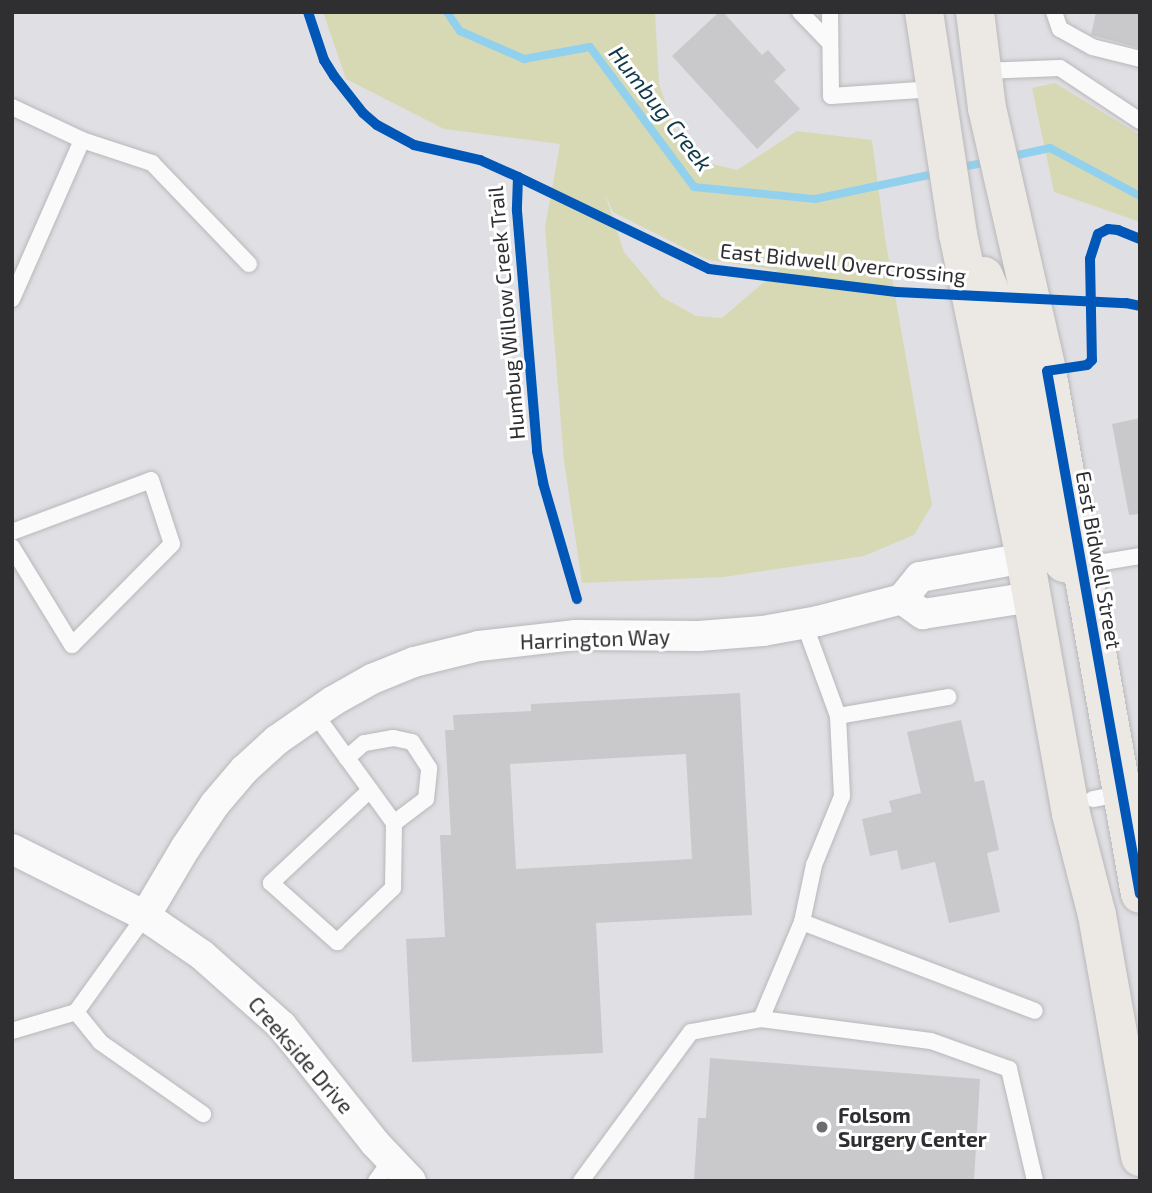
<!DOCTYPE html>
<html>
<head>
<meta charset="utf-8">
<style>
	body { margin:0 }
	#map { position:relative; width:1152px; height:1193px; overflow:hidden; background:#e0e0e4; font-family:"Exo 2",sans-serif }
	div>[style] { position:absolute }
	.green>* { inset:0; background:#d7d9b5 }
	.stream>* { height:8px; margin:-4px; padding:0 4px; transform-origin:4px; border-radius:4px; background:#92d1ee }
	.building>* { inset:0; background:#c9c9cc }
	.roads { filter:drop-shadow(0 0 2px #b8b8bb) drop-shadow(0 0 2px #b8b8bb) }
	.service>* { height:16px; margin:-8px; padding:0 8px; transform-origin:8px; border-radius:8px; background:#fafafb }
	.minor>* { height:30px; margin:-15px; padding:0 15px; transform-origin:15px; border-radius:15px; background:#fafafb }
	.primary>* { height:38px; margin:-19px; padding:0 19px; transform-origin:19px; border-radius:19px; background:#ece8e4 }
	.cycleway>* { height:10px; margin:-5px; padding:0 5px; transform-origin:5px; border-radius:5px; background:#0057b8 }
	.dots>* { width:19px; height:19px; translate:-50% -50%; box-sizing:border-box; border:4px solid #fff; border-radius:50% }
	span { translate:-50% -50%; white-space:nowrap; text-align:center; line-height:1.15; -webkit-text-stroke:6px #fff; paint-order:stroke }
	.street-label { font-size:21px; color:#2f2f32 }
	.poi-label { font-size:21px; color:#2f2f32; font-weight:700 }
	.left { translate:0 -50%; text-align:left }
	.water-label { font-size:23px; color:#0f3848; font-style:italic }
	.frame { position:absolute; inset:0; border:14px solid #2f2f32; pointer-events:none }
</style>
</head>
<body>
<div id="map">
	<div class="green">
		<i style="clip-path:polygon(evenodd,323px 12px,655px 12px,659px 84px,684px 157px,737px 170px,797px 131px,872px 140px,885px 238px,932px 505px,914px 535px,864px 556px,724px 577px,582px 583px,564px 461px,545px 227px,560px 144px,444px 129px,346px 79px,323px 12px,605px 194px,613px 212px,708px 260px,778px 270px,722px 318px,696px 316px,662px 297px,624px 252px,605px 194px)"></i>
		<i style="clip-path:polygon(1055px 83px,1140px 135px,1140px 222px,1054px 192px,1032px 88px)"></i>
	</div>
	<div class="stream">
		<i style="left:447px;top:12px;width:23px;rotate:56deg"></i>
		<i style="left:460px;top:31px;width:70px;rotate:23.6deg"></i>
		<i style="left:524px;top:59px;width:67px;rotate:-10.3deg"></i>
		<i style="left:590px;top:47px;width:174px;rotate:53.4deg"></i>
		<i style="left:694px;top:187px;width:122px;rotate:5.7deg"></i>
		<i style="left:815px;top:199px;width:126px;rotate:-11.9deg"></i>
		<i style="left:1008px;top:157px;width:43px;rotate:-12.1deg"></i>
		<i style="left:1050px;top:148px;width:102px;rotate:28.1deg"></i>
		<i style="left:957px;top:168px;width:33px;rotate:-11deg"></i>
	</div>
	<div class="building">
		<i style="clip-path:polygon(719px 12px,723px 12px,762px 55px,768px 50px,786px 70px,774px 81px,800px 109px,757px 149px,672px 56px)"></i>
		<i style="clip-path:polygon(1096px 12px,1140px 12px,1140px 48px,1091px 35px)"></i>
		<i style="clip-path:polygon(1140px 418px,1140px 514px,1129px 515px,1112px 424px)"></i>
		<i style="clip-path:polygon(evenodd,740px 693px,752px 915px,596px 923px,603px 1053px,412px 1062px,406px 939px,445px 937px,440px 835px,451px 835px,445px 730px,454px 730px,453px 715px,531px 711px,531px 704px,740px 693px,686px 754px,692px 859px,516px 869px,510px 764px,686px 754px)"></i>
		<i style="clip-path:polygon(961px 720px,975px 782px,984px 780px,999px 850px,987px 853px,1000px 912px,949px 923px,935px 862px,901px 870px,897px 850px,870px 856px,862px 819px,892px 812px,889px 801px,921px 793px,907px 732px)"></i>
		<i style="clip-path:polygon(710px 1058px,980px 1079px,974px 1181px,694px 1181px,698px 1118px,706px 1118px)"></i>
	</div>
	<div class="roads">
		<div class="service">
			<i style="left:800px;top:12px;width:43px;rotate:45.9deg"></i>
			<i style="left:830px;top:12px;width:84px;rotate:89.3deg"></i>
			<i style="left:831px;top:96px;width:103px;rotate:-3.9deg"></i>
			<i style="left:1054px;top:12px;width:18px;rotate:71deg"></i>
			<i style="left:1060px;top:29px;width:37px;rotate:29deg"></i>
			<i style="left:1092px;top:47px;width:49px;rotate:14deg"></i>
			<i style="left:982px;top:71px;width:78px;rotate:-2.2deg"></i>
			<i style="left:1060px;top:68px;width:96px;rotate:33.5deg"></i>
			<i style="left:12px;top:107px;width:77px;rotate:25.2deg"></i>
			<i style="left:82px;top:140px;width:74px;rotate:18.2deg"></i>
			<i style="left:152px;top:163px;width:140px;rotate:46.2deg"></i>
			<i style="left:12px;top:299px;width:174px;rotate:-66.2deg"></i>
			<i style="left:12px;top:532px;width:148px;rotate:-20.5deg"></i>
			<i style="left:151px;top:480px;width:67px;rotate:71.8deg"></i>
			<i style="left:172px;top:544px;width:142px;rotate:134.7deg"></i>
			<i style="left:72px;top:645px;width:115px;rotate:-121.5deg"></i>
			<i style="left:1080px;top:566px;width:61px;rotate:-9.5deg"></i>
			<i style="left:804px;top:623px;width:99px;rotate:69.9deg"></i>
			<i style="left:315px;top:714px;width:54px;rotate:54deg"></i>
			<i style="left:347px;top:758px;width:80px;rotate:54.1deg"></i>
			<i style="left:394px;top:823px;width:40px;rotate:-37deg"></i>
			<i style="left:426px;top:799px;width:31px;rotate:-84deg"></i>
			<i style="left:429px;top:768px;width:31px;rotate:-123deg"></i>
			<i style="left:412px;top:742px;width:19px;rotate:-168deg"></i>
			<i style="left:393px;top:738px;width:29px;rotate:170deg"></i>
			<i style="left:364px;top:743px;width:23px;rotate:139deg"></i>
			<i style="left:370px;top:790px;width:136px;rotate:136.8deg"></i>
			<i style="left:271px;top:883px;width:89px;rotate:41.8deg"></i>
			<i style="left:337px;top:942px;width:78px;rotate:-44deg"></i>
			<i style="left:393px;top:888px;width:65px;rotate:-89.1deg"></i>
			<i style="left:1093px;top:799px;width:32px;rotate:-11deg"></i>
			<i style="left:802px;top:922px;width:58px;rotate:-78.1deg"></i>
			<i style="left:814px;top:865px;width:74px;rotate:-67.9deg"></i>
			<i style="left:842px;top:796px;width:80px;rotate:-92.9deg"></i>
			<i style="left:838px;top:716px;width:112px;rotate:-9.8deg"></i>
			<i style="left:76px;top:1012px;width:38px;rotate:51deg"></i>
			<i style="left:100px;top:1042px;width:126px;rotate:35deg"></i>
			<i style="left:761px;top:1019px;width:105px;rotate:-67.1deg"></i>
			<i style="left:802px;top:922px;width:249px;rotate:20.9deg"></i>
			<i style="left:12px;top:1031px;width:67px;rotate:-16.5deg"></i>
			<i style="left:76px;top:1012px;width:118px;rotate:-54.3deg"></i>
			<i style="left:376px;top:1181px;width:26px;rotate:-54deg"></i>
			<i style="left:581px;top:1181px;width:185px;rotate:-53.6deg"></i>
			<i style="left:691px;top:1032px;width:71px;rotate:-10.5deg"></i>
			<i style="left:761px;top:1019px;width:171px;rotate:7.4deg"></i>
			<i style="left:931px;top:1041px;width:83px;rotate:19.7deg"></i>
			<i style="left:1009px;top:1069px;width:115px;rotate:76.9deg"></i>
		</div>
		<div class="minor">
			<i style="left:902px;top:599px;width:26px;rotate:36deg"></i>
			<i style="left:923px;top:614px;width:109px;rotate:-8.9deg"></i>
			<i style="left:12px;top:849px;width:149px;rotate:26.7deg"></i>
			<i style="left:145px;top:916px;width:69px;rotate:34.4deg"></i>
			<i style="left:202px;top:955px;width:107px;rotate:41.6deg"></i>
			<i style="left:282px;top:1026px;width:149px;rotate:51.5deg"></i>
			<i style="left:375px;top:1143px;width:52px;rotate:46.5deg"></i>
			<i style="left:145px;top:916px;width:80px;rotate:-59.3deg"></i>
			<i style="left:186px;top:847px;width:52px;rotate:-56deg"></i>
			<i style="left:215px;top:804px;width:45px;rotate:-49.5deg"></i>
			<i style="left:244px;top:770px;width:45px;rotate:-42.3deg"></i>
			<i style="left:277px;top:740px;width:68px;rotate:-34.9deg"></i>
			<i style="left:333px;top:701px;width:45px;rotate:-29.4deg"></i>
			<i style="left:372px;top:679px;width:45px;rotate:-22deg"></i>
			<i style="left:414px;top:662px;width:67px;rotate:-13.8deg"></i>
			<i style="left:479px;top:646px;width:98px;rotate:-6.5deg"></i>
			<i style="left:576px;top:635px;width:123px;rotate:0.5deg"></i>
			<i style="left:699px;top:636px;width:64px;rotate:-4.5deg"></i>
			<i style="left:763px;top:631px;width:56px;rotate:-10.3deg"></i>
			<i style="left:818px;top:621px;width:87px;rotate:-14.7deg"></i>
			<i style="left:902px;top:599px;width:28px;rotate:-51deg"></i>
			<i style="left:920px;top:577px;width:107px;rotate:-10.3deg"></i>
		</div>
		<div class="primary">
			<i style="left:924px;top:12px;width:225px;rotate:81.3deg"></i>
			<i style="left:958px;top:234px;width:331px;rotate:78.3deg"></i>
			<i style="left:1025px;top:558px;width:260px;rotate:79.8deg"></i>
			<i style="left:1071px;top:814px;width:104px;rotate:75.6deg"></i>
			<i style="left:1097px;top:915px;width:246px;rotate:79.9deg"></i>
			<i style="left:975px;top:12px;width:97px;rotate:82.9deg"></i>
			<i style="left:987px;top:108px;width:270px;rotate:77.1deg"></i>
			<i style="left:1047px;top:371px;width:531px;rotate:79.92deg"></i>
			<i style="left:984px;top:276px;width:76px;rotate:67.5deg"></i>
			<i style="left:1013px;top:346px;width:182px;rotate:79.6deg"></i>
			<i style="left:1046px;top:525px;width:29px;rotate:72deg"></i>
			<i style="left:1055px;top:553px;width:13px;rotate:48deg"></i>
			<i style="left:1064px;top:563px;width:10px;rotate:11deg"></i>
		</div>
	</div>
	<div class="cycleway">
		<i style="left:308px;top:12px;width:51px;rotate:71.6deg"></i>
		<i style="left:324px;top:60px;width:19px;rotate:58deg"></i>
		<i style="left:334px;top:76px;width:47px;rotate:51.9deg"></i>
		<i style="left:363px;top:113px;width:18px;rotate:41deg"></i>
		<i style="left:377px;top:125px;width:42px;rotate:28.4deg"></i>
		<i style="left:414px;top:145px;width:68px;rotate:12.8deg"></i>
		<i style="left:480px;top:160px;width:42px;rotate:24.1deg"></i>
		<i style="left:518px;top:177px;width:34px;rotate:92deg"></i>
		<i style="left:517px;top:211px;width:241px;rotate:85.2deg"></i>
		<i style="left:537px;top:451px;width:33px;rotate:79deg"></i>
		<i style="left:543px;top:483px;width:121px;rotate:73.7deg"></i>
		<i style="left:518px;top:177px;width:212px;rotate:25.7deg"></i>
		<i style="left:709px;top:269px;width:189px;rotate:7deg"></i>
		<i style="left:897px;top:292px;width:229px;rotate:2.8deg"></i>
		<i style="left:1126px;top:303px;width:14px;rotate:12deg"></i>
		<i style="left:1140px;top:239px;width:24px;rotate:-158deg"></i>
		<i style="left:1118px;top:230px;width:10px;rotate:-174deg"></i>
		<i style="left:1108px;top:229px;width:11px;rotate:153deg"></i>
		<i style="left:1098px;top:234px;width:26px;rotate:108deg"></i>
		<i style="left:1090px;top:259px;width:101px;rotate:88.9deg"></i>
		<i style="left:1092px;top:360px;width:7px;rotate:135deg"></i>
		<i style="left:1087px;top:365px;width:40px;rotate:171.5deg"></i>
		<i style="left:1047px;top:371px;width:531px;rotate:79.92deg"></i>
	</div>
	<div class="dots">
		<i style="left:822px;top:1127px;background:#6d6d70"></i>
	</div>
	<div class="street-label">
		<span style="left:843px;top:263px;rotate:6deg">East Bidwell Overcrossing</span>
		<span style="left:506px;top:313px;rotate:-95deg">Humbug Willow Creek Trail</span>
		<span style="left:1099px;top:560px;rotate:80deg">East Bidwell Street</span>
		<span style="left:595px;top:639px;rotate:-2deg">Harrington Way</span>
		<span style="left:301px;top:1055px;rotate:49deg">Creekside Drive</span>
	</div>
	<div class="poi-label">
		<span class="left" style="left:838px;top:1127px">Folsom<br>Surgery Center</span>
	</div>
	<div class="water-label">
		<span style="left:661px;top:108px;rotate:52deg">Humbug Creek</span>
	</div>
	<div class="frame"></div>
</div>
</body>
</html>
